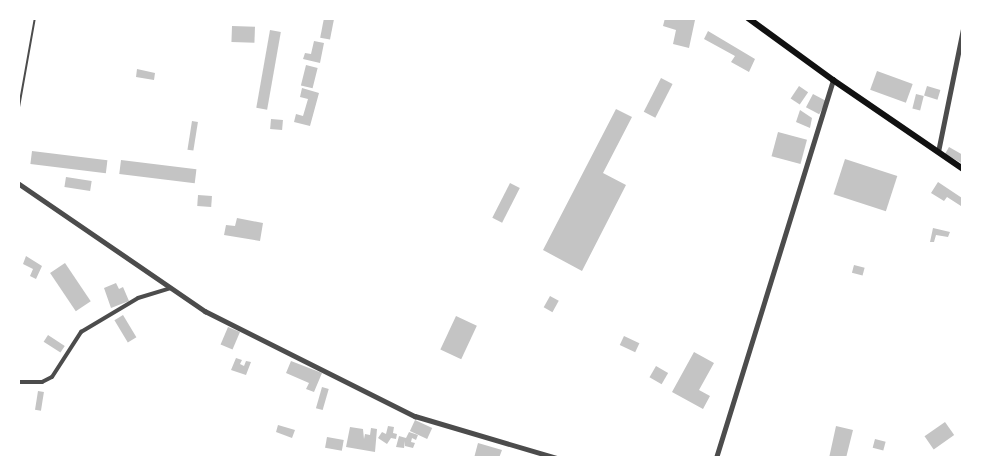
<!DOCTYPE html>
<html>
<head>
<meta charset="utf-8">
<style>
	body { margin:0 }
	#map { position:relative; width:981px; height:476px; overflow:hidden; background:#fff; font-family:"Roboto Serif",serif }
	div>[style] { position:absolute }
	.building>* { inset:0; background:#c4c4c4; transform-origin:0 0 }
	.service>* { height:1.5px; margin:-0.75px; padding:0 0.75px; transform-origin:0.75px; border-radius:0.75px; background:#4c4c4c }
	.minor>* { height:4px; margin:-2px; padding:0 2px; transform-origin:2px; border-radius:2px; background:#4c4c4c }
	.tertiary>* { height:4.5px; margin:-2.25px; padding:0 2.25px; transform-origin:2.25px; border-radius:2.25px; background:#4c4c4c }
	.primary>* { height:6px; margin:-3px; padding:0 3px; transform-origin:3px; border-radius:3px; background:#111 }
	span { translate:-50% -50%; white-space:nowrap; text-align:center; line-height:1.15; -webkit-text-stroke:6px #fff; paint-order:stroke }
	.frame { position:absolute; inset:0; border:20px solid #fff; pointer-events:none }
</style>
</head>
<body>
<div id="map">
	<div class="building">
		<i style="left:324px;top:18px;width:10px;height:20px;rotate:11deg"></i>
		<i style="clip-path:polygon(665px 18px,695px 20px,689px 48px,673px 44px,676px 30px,663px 26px)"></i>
		<i style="left:232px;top:26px;width:23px;height:16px;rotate:2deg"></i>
		<i style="left:270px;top:30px;width:11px;height:79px;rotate:10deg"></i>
		<i style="clip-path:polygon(708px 31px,755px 59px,749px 72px,731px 62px,735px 56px,704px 39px)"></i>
		<i style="clip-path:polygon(314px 41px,324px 43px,320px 63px,303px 59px,305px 53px,311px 54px)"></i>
		<i style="left:306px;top:65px;width:12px;height:21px;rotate:14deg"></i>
		<i style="clip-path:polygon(137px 69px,155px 73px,154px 80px,136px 77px)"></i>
		<i style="left:877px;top:71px;width:38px;height:20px;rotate:20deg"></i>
		<i style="left:661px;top:78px;width:13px;height:38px;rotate:27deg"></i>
		<i style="left:799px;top:86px;width:11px;height:15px;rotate:34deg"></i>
		<i style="left:927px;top:86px;width:14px;height:10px;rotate:17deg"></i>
		<i style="clip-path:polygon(302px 88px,319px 93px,310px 126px,294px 122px,296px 114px,303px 116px,308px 99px,300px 97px)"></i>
		<i style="left:813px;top:94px;width:15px;height:15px;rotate:28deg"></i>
		<i style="left:916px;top:94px;width:8px;height:15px;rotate:14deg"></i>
		<i style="clip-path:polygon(616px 109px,632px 117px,603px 173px,626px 185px,582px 271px,543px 250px)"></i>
		<i style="clip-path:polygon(800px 110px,812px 118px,810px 128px,796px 122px)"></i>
		<i style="left:271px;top:119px;width:12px;height:10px;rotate:5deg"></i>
		<i style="left:192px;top:121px;width:6px;height:29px;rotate:9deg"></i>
		<i style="left:778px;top:132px;width:30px;height:25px;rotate:15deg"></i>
		<i style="clip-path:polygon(949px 147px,963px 155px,963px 164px,945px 154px)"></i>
		<i style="left:32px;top:151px;width:76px;height:13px;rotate:7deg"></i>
		<i style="left:845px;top:159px;width:55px;height:37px;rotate:18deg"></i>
		<i style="left:121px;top:160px;width:76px;height:14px;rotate:7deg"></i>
		<i style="left:66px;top:177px;width:26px;height:10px;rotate:9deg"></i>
		<i style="clip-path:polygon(938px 182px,962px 198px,961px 206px,947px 197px,944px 201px,931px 193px)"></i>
		<i style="left:510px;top:183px;width:11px;height:39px;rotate:27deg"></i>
		<i style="left:198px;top:195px;width:14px;height:11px;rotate:4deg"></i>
		<i style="clip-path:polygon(237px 218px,263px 223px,260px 241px,224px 235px,226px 225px,235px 226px)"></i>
		<i style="clip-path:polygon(933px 228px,950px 232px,948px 237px,936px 235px,934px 242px,930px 242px)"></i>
		<i style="clip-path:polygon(26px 256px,42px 266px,36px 279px,30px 276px,33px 269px,23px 264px)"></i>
		<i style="left:65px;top:263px;width:46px;height:18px;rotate:56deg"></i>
		<i style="left:854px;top:265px;width:11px;height:8px;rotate:15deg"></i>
		<i style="clip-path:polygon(116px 283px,119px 289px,123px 287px,129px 301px,111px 308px,104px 288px)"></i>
		<i style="left:550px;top:296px;width:10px;height:13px;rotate:29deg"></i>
		<i style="left:123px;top:315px;width:26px;height:10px;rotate:59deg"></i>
		<i style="left:456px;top:316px;width:23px;height:37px;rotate:25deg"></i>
		<i style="left:228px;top:327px;width:13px;height:19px;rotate:23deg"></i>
		<i style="left:48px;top:335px;width:20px;height:8px;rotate:33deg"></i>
		<i style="left:624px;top:336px;width:17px;height:10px;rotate:25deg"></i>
		<i style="clip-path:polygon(694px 352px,714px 363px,699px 390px,710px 396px,703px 409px,672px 392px)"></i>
		<i style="clip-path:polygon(236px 358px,242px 360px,240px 364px,244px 366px,246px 361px,251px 362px,246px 375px,231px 370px)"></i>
		<i style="clip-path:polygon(291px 361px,322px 373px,314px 392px,306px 389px,309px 383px,286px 373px)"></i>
		<i style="left:656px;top:366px;width:14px;height:13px;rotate:30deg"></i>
		<i style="left:322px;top:387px;width:7px;height:22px;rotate:16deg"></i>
		<i style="left:38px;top:391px;width:6px;height:19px;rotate:9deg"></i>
		<i style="left:415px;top:420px;width:19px;height:12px;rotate:25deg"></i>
		<i style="left:945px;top:422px;width:16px;height:25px;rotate:55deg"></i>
		<i style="clip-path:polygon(278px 425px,295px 430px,292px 438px,276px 432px)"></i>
		<i style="clip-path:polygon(388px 426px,394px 427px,393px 433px,397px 434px,396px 439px,391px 438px,387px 444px,378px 438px,382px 432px,386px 434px)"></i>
		<i style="clip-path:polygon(836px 426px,853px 430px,846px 458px,829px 458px)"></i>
		<i style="clip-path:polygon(350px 427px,363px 429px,364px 439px,365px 434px,370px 435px,371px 428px,377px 429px,375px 452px,346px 447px)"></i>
		<i style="clip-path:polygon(409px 432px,418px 435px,416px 440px,412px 438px,411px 442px,415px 443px,413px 448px,405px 446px,405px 441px,404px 448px,396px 447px,399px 436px,406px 438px)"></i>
		<i style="left:327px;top:437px;width:17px;height:11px;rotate:10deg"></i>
		<i style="left:875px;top:439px;width:11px;height:9px;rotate:15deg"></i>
		<i style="clip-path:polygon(478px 443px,502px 450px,499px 458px,474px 458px)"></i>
	</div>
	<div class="service">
		<i style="left:18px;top:113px;width:97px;rotate:-79.9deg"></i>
	</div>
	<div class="minor">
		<i style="left:18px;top:382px;width:24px"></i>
		<i style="left:42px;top:382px;width:11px;rotate:-27deg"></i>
		<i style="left:52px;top:377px;width:54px;rotate:-57.2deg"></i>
		<i style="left:81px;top:332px;width:66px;rotate:-30.8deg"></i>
		<i style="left:138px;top:298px;width:34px;rotate:-17deg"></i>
	</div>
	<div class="tertiary">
		<i style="left:938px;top:152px;width:126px;rotate:-78.5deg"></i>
		<i style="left:18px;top:183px;width:227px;rotate:34.4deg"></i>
		<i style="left:205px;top:311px;width:235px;rotate:26.6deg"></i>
		<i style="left:415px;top:416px;width:148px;rotate:16.5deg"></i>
		<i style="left:716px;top:458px;width:396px;rotate:-72.8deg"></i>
	</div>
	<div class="primary">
		<i style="left:748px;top:18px;width:105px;rotate:36.1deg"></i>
		<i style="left:833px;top:80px;width:158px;rotate:34.4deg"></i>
	</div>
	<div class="frame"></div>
</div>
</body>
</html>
